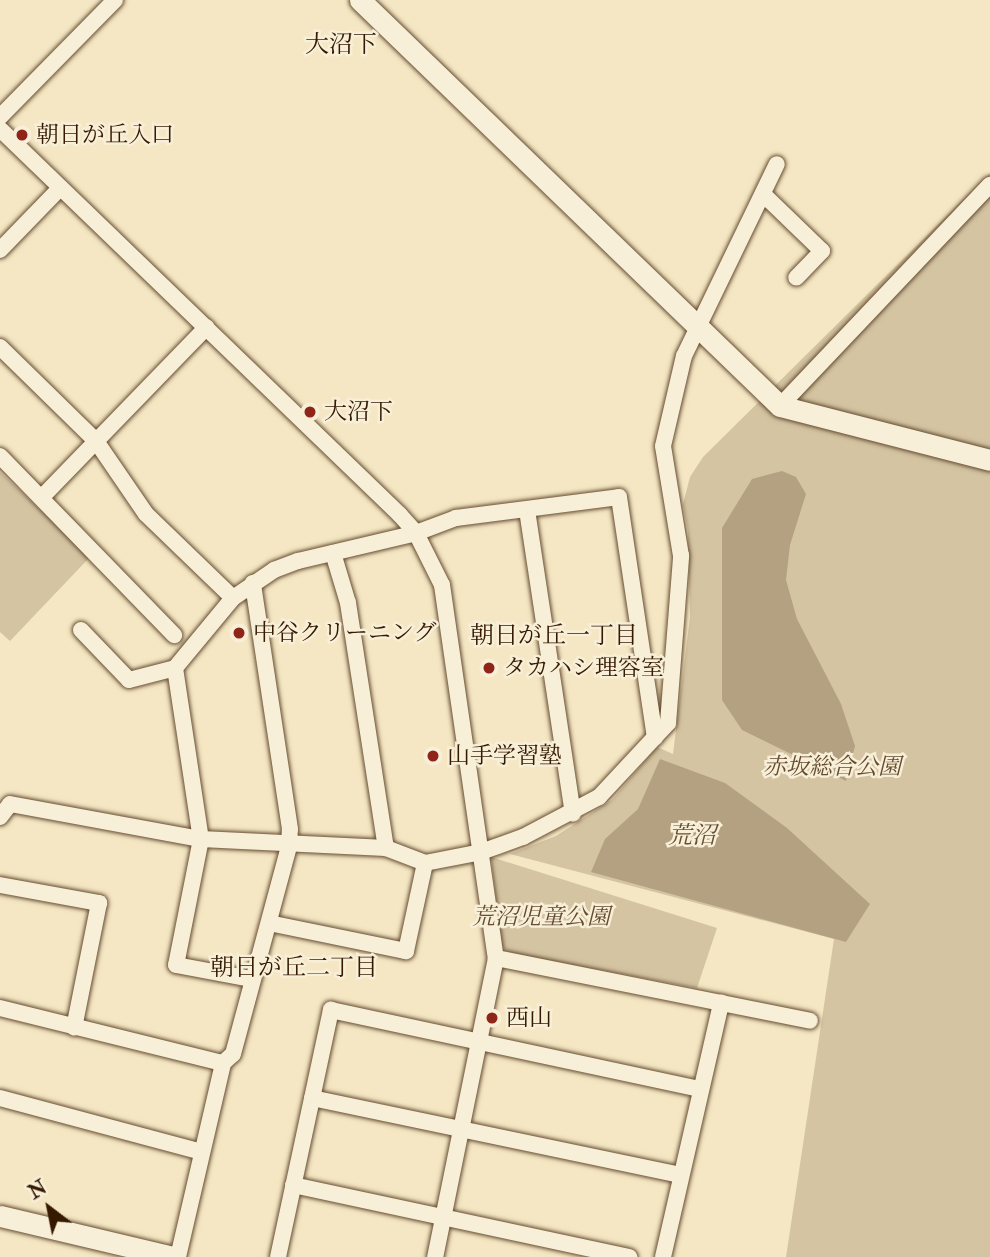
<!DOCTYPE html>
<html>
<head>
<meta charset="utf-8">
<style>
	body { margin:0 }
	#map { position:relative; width:990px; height:1257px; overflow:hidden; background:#f5e7c3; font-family:"IM FELL Double Pica","Noto Serif JP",serif }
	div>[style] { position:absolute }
	.green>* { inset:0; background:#d4c4a2 }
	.water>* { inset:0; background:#b4a181 }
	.roads { filter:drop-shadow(0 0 2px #654c31) drop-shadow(0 0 2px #654c31) }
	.street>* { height:16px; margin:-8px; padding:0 8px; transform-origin:8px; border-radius:8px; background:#f8efd8 }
	.secondary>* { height:21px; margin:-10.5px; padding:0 10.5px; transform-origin:10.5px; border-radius:10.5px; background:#f8efd8 }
	.dots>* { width:19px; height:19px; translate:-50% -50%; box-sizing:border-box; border:4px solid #f8efd8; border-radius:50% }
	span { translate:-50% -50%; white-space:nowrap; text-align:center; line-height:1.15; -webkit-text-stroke:5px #f8efd8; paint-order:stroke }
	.poi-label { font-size:23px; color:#351900 }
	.left { translate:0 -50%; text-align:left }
	.park-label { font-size:23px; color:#654c31; font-style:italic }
	.neighbourhood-label { font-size:24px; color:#351900 }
	.water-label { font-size:24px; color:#684f34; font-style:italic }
	.north { position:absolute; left:14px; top:1173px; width:70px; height:70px; -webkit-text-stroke:5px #f8efd8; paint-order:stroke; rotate:328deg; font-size:19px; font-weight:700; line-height:28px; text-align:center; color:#351900 }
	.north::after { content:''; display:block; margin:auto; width:24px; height:32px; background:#351900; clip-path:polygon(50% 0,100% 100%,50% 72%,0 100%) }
</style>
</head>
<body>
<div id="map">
	<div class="green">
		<i style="clip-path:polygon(990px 173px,990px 1257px,786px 1257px,834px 939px,510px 854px,556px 836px,612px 800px,657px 747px,673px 754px,690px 617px,688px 531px,683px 504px,690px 477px,703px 457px)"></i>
		<i style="clip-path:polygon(0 472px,90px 557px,10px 641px,0 632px)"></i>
		<i style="clip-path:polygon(491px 857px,717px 928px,697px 988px,510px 953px,502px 946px)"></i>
	</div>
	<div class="water">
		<i style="clip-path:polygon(782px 471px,796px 477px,806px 494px,790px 545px,786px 580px,797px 619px,841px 704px,855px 746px,846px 781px,742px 730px,722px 700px,722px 528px,752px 479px)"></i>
		<i style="clip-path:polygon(660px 759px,725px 783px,787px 828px,870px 904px,846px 942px,591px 872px,605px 839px,638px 809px)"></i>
	</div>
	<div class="roads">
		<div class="street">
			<i style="left:0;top:117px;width:164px;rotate:-45.5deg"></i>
			<i style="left:0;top:129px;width:556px;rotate:43.98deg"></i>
			<i style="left:400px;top:515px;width:24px;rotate:48deg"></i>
			<i style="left:416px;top:533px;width:58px;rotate:63.4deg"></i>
			<i style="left:442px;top:585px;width:377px;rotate:81.8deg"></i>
			<i style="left:496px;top:958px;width:305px;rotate:101.5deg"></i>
			<i style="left:763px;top:194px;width:82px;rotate:44deg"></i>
			<i style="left:822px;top:251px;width:37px;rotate:134deg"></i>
			<i style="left:0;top:250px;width:86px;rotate:-45.9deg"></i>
			<i style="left:0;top:347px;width:134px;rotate:44.4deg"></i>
			<i style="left:96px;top:441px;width:88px;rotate:55.6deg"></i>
			<i style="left:146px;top:514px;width:121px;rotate:44deg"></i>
			<i style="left:780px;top:406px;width:305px;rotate:-46.5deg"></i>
			<i style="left:0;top:456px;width:250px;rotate:45.8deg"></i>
			<i style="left:43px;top:496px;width:235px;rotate:-45.9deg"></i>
			<i style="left:527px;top:510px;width:307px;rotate:81.4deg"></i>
			<i style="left:333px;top:553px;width:52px;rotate:73.3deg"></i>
			<i style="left:348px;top:603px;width:248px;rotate:81.2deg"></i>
			<i style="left:81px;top:630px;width:69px;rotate:46.2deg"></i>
			<i style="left:129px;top:680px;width:48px;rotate:-14.6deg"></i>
			<i style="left:175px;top:668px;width:91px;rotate:-50.4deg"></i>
			<i style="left:233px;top:598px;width:50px;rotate:-34.3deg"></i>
			<i style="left:274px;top:570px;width:26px;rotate:-21deg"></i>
			<i style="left:298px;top:561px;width:121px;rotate:-13.3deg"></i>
			<i style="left:416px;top:533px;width:43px;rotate:-20.6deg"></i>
			<i style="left:456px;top:518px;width:164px;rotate:-7.3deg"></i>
			<i style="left:619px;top:497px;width:243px;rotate:81.5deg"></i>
			<i style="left:175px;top:668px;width:173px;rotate:81.4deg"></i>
			<i style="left:201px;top:839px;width:128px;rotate:101.2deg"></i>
			<i style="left:176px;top:965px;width:76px;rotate:10.6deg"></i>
			<i style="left:0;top:817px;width:16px;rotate:-52deg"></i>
			<i style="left:10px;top:804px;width:194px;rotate:10.4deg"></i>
			<i style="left:201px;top:839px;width:185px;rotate:2.8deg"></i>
			<i style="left:386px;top:848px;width:42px;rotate:21deg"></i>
			<i style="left:425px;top:863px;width:57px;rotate:-11.1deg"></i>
			<i style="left:481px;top:852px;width:45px;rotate:-19.7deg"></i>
			<i style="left:523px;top:837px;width:86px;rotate:-27.8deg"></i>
			<i style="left:599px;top:797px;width:101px;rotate:-47deg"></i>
			<i style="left:668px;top:723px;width:168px;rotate:-85.5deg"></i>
			<i style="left:681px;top:556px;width:111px;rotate:-99.3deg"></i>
			<i style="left:663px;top:446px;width:92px;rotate:-76.9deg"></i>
			<i style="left:684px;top:356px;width:213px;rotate:-64.2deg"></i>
			<i style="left:0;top:885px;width:101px;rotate:10.3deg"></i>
			<i style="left:99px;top:903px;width:127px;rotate:101.3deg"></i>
			<i style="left:269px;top:923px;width:140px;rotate:11.6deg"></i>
			<i style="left:406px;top:951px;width:90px;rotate:-77.8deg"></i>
			<i style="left:496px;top:958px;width:320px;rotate:11.3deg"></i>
			<i style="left:0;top:1008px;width:230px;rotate:13.9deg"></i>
			<i style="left:0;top:1098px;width:209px;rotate:15deg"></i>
			<i style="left:312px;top:1098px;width:377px;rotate:11.8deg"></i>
			<i style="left:293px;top:1185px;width:344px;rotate:12.1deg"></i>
			<i style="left:178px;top:1257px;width:199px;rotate:-76.9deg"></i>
			<i style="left:223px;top:1063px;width:13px;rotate:-42deg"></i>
			<i style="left:233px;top:1054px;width:215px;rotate:-74.9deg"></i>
			<i style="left:289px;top:846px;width:17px;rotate:-87deg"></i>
			<i style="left:290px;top:829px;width:249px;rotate:-98.6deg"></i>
			<i style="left:278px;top:1257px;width:253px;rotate:-77.9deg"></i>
			<i style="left:331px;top:1010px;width:376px;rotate:12.1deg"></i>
			<i style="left:663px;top:1257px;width:261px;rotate:-77.1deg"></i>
		</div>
		<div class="secondary">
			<i style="left:360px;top:0;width:584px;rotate:44.03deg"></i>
			<i style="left:780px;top:406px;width:217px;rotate:14.4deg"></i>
			<i style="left:0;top:1216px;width:178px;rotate:13.3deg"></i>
		</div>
	</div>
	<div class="dots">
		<i style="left:22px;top:135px;background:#8f2418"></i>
		<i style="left:310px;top:412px;background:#8f2418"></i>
		<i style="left:239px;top:633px;background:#8f2418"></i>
		<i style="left:489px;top:668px;background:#8f2418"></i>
		<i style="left:433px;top:756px;background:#8f2418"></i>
		<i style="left:492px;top:1018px;background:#8f2418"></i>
	</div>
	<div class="poi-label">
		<span class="left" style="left:36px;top:135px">朝日が丘入口</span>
		<span class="left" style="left:324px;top:412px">大沼下</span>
		<span class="left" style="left:253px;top:633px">中谷クリーニング</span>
		<span class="left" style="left:503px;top:668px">タカハシ理容室</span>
		<span class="left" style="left:447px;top:756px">山手学習塾</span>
		<span class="left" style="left:506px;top:1018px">西山</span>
	</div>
	<div class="park-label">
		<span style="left:832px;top:767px">赤坂総合公園</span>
		<span style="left:541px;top:917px">荒沼児童公園</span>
	</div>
	<div class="neighbourhood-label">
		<span style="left:341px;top:45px">大沼下</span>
		<span style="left:554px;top:636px">朝日が丘一丁目</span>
		<span style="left:294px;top:968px">朝日が丘二丁目</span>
	</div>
	<div class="water-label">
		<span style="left:692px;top:836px">荒沼</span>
	</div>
	<div class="north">N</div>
</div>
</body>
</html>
